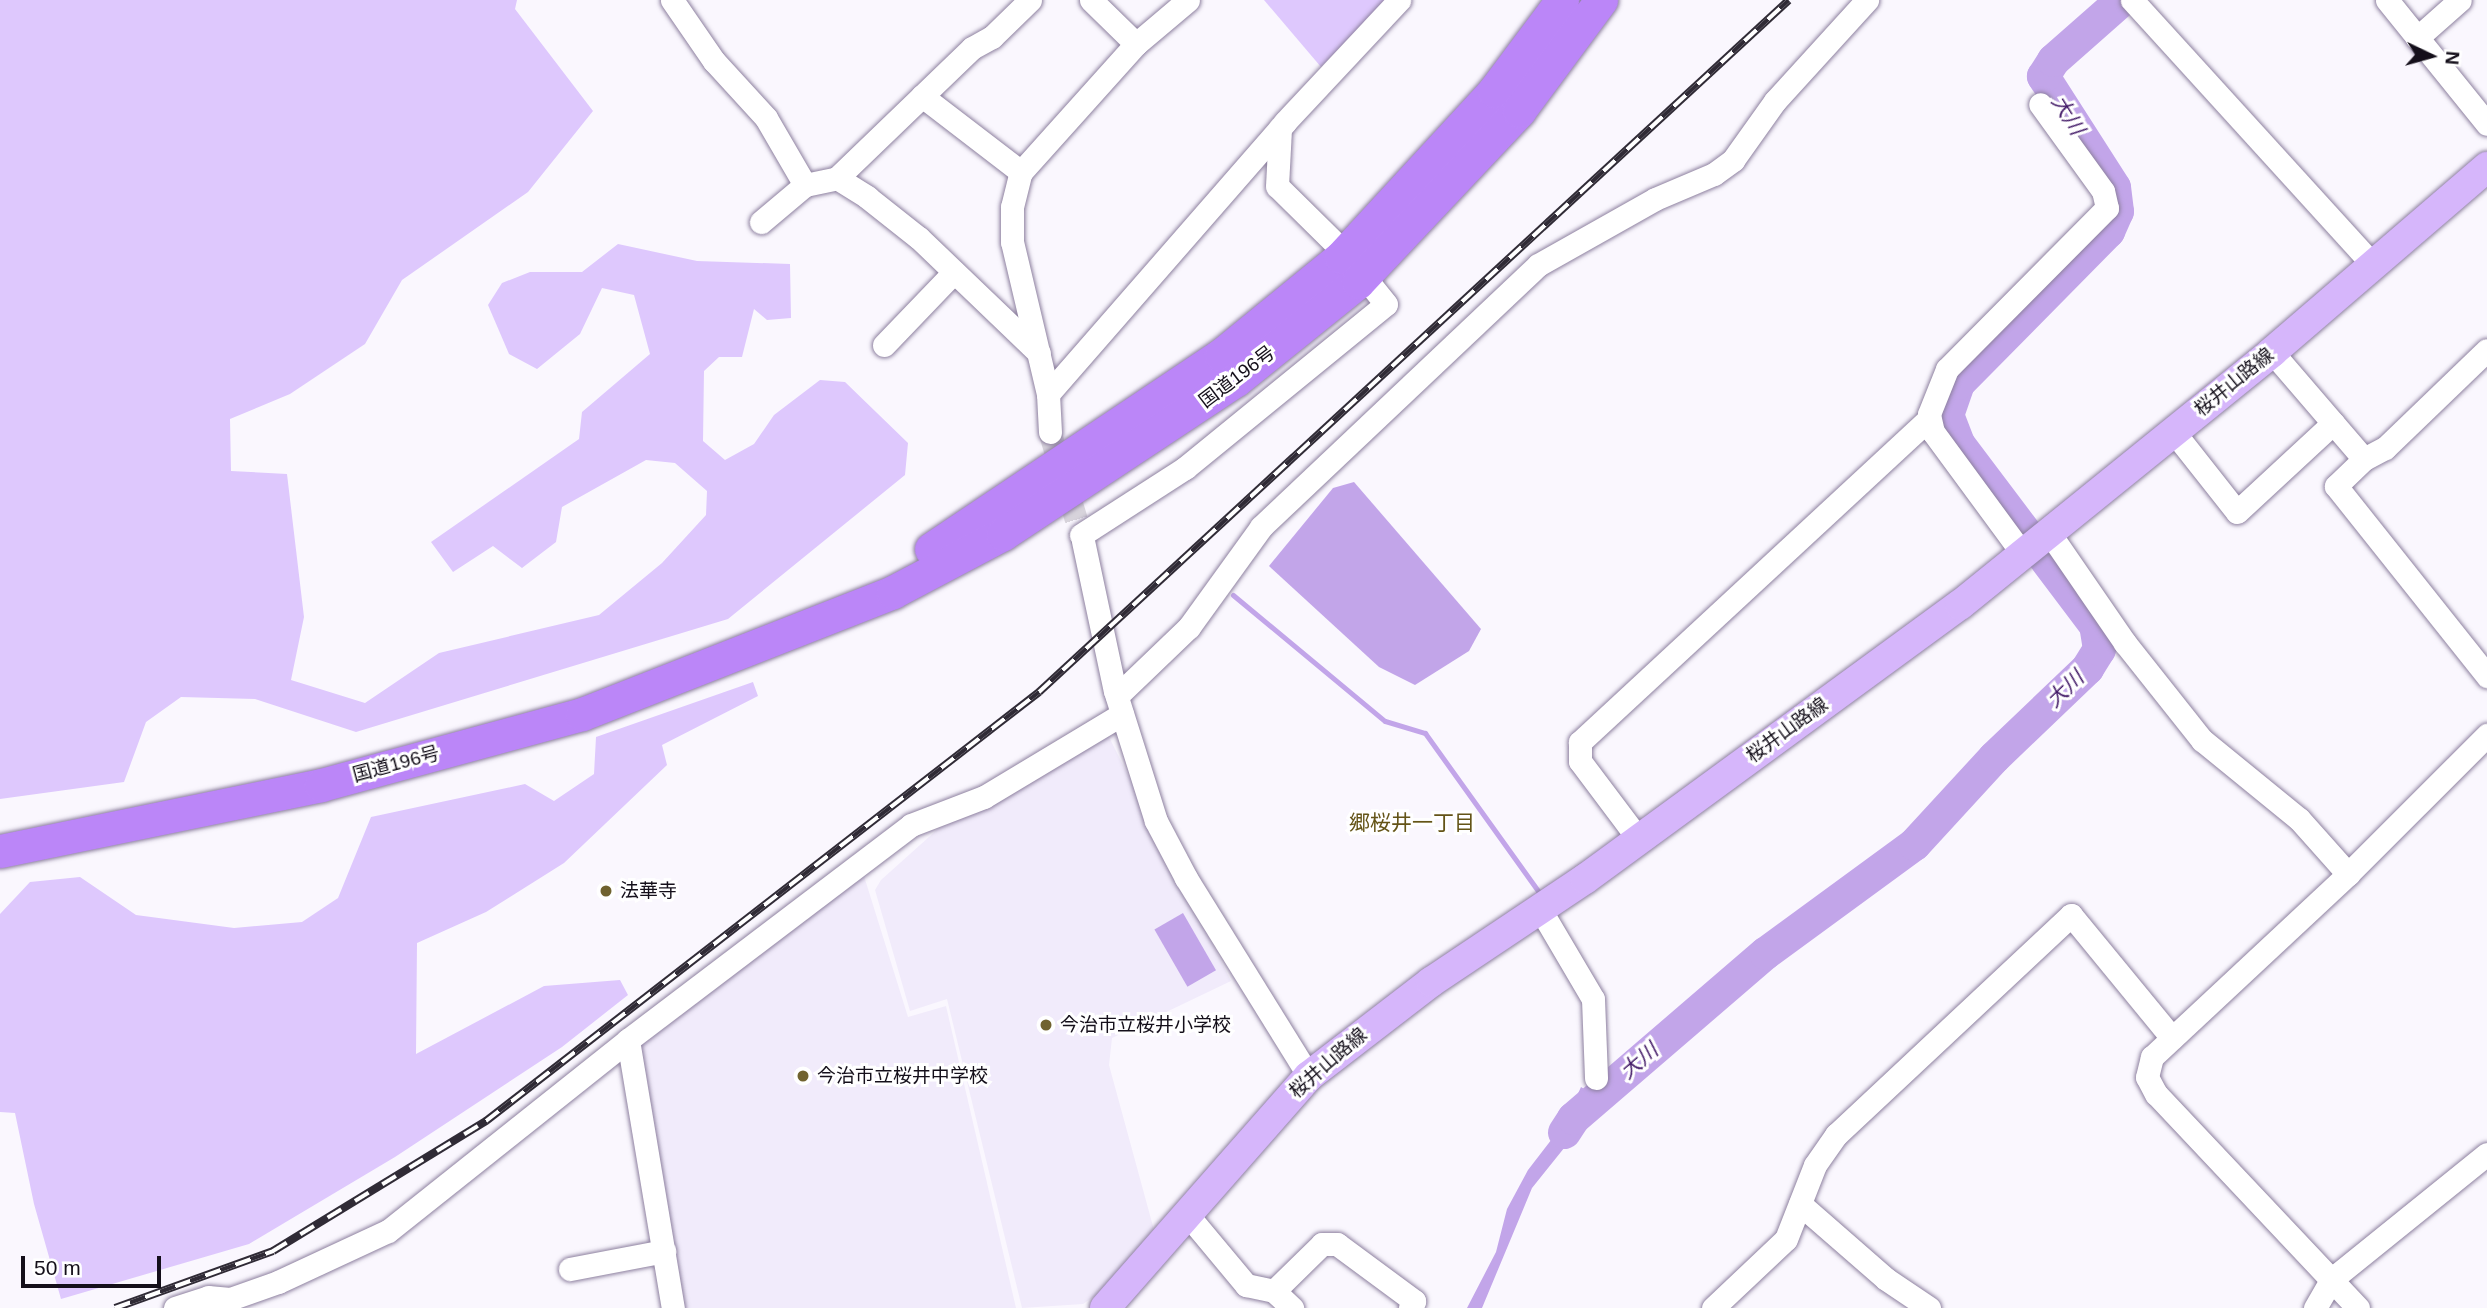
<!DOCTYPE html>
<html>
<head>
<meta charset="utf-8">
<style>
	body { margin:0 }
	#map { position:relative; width:2487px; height:1308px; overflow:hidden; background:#faf7fe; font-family:Helvetica,"Noto Sans JP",sans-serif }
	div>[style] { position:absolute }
	.built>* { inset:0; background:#f1ebfb }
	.green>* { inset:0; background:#dec8fd }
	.water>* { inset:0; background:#c2a5e9; transform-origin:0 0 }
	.stream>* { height:5px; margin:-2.5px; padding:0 2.5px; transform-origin:2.5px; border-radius:2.5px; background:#c2a5e9 }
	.river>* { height:33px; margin:-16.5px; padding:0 16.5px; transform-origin:16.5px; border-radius:16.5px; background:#c2a5e9 }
	.minor-tunnel>* { height:23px; margin-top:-11.5px; transform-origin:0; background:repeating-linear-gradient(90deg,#d8d4dc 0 23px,transparent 0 34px) }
	.roads { filter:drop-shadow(0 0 2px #8d809f) drop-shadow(0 0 2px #8d809f) }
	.minor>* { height:23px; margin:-11.5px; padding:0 11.5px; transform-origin:11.5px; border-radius:11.5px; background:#fff }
	.major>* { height:30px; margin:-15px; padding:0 15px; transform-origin:15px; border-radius:15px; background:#d6b6fb }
	.highway>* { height:33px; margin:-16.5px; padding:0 16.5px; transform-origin:16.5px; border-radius:16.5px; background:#bb86f8 }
	.rail>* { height:8px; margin-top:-4px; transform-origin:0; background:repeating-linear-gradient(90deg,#fff 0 16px,#302b36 0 32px); box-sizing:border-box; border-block:2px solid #302b36 }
	.dots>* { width:19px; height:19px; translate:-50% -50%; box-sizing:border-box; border:4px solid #fff; border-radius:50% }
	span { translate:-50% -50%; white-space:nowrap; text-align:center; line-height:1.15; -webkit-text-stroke:6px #fff; paint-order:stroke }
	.street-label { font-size:19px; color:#140f1a }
	.poi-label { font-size:19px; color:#140f1a }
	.left { translate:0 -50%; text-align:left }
	.water-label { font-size:21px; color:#421967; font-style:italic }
	.neighbourhood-label { font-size:21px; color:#645417 }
	.north { position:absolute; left:2396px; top:21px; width:70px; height:70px; -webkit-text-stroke:5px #fff; paint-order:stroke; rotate:95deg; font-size:19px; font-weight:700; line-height:28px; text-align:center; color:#140f1a }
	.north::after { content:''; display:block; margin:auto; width:24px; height:32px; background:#140f1a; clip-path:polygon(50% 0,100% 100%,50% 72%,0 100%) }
	.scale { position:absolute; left:21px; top:1256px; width:140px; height:32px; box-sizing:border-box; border:4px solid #140f1a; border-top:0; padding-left:9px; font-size:21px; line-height:24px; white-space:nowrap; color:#140f1a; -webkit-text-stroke:5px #fff; paint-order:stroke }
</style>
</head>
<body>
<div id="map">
	<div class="built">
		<i style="clip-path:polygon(1107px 733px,1231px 981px,1112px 1038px,1109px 1065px,1154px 1230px,1113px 1284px,1083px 1304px,1022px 1308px,947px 999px,910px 1011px,875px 890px,881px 880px,949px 819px)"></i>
		<i style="clip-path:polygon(864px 876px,908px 1017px,946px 1006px,1016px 1308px,683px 1308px,638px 1041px)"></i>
	</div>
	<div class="green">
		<i style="clip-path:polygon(0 0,517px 0,515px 9px,593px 111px,528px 192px,402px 280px,365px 344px,290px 394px,230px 419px,231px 471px,287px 474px,304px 617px,291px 680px,365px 703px,439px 653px,599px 615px,662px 563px,706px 515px,707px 491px,675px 463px,646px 460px,562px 507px,556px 542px,522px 568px,493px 546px,453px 572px,431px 542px,579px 439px,582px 412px,650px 354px,634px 295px,602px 288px,580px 334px,537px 369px,509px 354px,488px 305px,502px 283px,530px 272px,582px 272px,618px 244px,697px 261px,790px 264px,791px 318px,767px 320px,754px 309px,742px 357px,719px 357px,704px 371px,703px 441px,725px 460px,754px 444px,774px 415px,820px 380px,845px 382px,908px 443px,905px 475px,728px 619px,356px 732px,255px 699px,181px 697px,146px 722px,124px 782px,0 799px)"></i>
		<i style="clip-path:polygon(1264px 0,1387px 0,1321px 67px)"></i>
		<i style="clip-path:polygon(753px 682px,758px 696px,662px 745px,667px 765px,564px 863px,486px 912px,417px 943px,416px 1054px,544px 986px,620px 980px,628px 995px,562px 1047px,395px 1157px,249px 1244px,61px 1299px,34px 1204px,15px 1113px,0 1112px,0 914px,30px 882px,80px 877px,136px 915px,234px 928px,302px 922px,338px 898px,371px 817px,525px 784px,554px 801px,594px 774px,596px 737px)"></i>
	</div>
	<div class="water">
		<i style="clip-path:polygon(1354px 482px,1481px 629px,1469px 651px,1415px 685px,1379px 667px,1269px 566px,1333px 488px)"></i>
		<i style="left:1183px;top:913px;width:66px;height:33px;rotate:60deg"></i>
		<i style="clip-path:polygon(1581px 1087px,1592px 1094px,1597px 1107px,1532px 1188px,1482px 1308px,1467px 1308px,1496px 1252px,1507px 1209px,1528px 1170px,1565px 1122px)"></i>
	</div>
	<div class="stream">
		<i style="left:1233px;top:595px;width:197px;rotate:39.7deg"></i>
		<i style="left:1385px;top:721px;width:42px;rotate:16.7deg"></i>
		<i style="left:1425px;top:733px;width:203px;rotate:54.4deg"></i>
	</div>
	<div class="river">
		<i style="left:1564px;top:1132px;width:17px;rotate:-57deg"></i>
		<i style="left:1573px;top:1118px;width:253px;rotate:-40.7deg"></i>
		<i style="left:1765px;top:953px;width:185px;rotate:-36.2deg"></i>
		<i style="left:1914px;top:844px;width:118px;rotate:-47.4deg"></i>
		<i style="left:1994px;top:757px;width:129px;rotate:-43.7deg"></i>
		<i style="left:2087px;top:668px;width:22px;rotate:-58deg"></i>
		<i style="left:2099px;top:649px;width:24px;rotate:-99deg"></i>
		<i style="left:2095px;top:625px;width:228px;rotate:-127deg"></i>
		<i style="left:1958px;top:443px;width:30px;rotate:-111deg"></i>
		<i style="left:1947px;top:415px;width:34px;rotate:-71deg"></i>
		<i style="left:1958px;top:383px;width:214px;rotate:-45.4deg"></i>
		<i style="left:2108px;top:231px;width:22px;rotate:-66deg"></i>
		<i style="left:2117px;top:211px;width:24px;rotate:-97deg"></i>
		<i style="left:2114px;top:187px;width:132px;rotate:-122.6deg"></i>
		<i style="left:2043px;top:76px;width:19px;rotate:-58deg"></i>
		<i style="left:2053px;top:60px;width:91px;rotate:-41.4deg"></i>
	</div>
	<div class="minor-tunnel">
		<i style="left:1050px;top:432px;width:114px;rotate:73.2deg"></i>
	</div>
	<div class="roads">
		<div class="minor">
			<i style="left:672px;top:0;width:74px;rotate:55.5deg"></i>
			<i style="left:714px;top:61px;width:77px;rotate:47.6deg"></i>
			<i style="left:766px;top:118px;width:78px;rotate:59.8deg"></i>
			<i style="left:805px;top:185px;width:33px;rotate:-12deg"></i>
			<i style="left:837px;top:178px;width:36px;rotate:32deg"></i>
			<i style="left:867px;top:197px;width:66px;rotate:38.3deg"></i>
			<i style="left:919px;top:238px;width:166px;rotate:43.8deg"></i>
			<i style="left:1091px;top:0;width:63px;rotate:44.4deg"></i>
			<i style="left:2132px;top:0;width:358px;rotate:47.7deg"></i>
			<i style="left:2387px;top:0;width:159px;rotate:51.1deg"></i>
			<i style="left:2417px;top:38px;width:57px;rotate:-41.5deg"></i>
			<i style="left:922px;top:96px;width:125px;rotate:37.5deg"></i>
			<i style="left:837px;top:178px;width:187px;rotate:-43.9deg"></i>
			<i style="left:972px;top:48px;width:23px;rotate:-29deg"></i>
			<i style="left:992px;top:37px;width:53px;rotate:-44.2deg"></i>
			<i style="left:761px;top:222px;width:57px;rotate:-40.1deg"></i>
			<i style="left:884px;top:345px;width:101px;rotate:-46.2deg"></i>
			<i style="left:2272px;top:352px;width:141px;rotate:49.3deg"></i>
			<i style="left:2364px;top:459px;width:39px;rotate:136deg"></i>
			<i style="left:2336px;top:486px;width:243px;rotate:51.5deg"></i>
			<i style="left:1048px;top:394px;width:361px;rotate:-48.9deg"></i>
			<i style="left:1285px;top:122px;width:167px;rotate:-46.9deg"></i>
			<i style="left:2173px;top:431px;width:103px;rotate:51.7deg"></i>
			<i style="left:2237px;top:512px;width:131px;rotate:-42.8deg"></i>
			<i style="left:1050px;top:432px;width:38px;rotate:-93deg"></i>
			<i style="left:1048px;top:394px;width:156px;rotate:-103.3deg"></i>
			<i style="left:1012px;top:242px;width:35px;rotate:-90deg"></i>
			<i style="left:1012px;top:207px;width:36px;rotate:-76deg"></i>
			<i style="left:1021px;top:172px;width:172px;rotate:-48.1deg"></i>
			<i style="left:1136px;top:44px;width:68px;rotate:-40.2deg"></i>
			<i style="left:2364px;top:459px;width:24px;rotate:-28deg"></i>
			<i style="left:2385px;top:448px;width:141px;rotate:-43.9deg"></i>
			<i style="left:2048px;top:531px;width:136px;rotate:55.5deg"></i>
			<i style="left:2125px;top:643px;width:124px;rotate:51.6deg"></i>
			<i style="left:2202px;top:740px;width:125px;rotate:39.2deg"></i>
			<i style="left:2299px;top:819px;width:74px;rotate:48.3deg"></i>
			<i style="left:1081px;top:535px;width:124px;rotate:-32.8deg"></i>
			<i style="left:1185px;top:468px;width:259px;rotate:-39.2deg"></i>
			<i style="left:1386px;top:304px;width:65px;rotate:-128.8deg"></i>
			<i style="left:1345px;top:253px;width:95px;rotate:-135.4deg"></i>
			<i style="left:1277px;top:186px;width:58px;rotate:-87deg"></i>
			<i style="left:1083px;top:541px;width:153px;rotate:78deg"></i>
			<i style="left:1115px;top:691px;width:136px;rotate:72.5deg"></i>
			<i style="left:1156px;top:821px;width:64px;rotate:62.2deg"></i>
			<i style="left:1186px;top:878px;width:233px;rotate:58.2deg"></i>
			<i style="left:2022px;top:553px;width:150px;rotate:-126.3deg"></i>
			<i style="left:1933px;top:432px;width:18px;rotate:-103deg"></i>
			<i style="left:1929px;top:414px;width:48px;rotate:-68.2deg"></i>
			<i style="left:1947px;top:369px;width:227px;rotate:-45.2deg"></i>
			<i style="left:2107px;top:208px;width:17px;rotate:-103deg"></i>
			<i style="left:2103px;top:191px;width:107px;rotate:-125.9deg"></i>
			<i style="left:1117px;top:696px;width:100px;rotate:-43.8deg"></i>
			<i style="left:1189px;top:627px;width:123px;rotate:-54.2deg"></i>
			<i style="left:1261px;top:527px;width:381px;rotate:-43.4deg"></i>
			<i style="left:1538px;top:265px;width:134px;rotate:-29.4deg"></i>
			<i style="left:1655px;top:199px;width:64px;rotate:-23deg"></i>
			<i style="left:1714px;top:174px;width:24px;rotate:-36deg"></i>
			<i style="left:1733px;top:160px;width:72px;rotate:-54.6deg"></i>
			<i style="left:1775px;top:101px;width:137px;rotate:-47.7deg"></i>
			<i style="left:1637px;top:837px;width:95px;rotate:-126.9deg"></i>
			<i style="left:1580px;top:761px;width:19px;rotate:-90deg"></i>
			<i style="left:1580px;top:742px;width:476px;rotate:-42.8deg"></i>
			<i style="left:1540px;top:909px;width:104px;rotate:59.5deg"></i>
			<i style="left:1593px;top:999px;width:79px;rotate:87.8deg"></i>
			<i style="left:628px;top:1040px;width:272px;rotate:80.5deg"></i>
			<i style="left:1800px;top:1204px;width:114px;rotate:41.1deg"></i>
			<i style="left:1886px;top:1279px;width:52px;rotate:34deg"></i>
			<i style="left:1186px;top:1213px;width:94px;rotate:50.2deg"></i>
			<i style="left:1246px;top:1285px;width:29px;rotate:12deg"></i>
			<i style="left:1274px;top:1291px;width:25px;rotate:43deg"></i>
			<i style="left:570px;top:1269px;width:96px;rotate:-10.8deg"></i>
			<i style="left:1274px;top:1291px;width:67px;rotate:-44.4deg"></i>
			<i style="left:1322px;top:1244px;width:15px"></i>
			<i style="left:1337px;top:1244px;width:96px;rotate:36.5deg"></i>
			<i style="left:1414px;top:1301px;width:8px;rotate:120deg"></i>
			<i style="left:175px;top:1308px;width:35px;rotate:-18deg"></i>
			<i style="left:208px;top:1297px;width:22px;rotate:5deg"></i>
			<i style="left:230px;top:1299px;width:51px;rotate:-19.5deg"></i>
			<i style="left:278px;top:1282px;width:121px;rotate:-24.9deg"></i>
			<i style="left:388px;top:1231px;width:307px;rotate:-38.5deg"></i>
			<i style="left:628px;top:1040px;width:355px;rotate:-37.2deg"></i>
			<i style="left:911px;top:825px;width:78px;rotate:-21deg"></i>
			<i style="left:984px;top:797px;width:161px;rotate:-31deg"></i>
			<i style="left:1713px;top:1308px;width:100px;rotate:-43.4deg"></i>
			<i style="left:1786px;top:1239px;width:79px;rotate:-68.6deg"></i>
			<i style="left:1815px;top:1165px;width:37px;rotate:-55deg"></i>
			<i style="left:1836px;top:1135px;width:322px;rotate:-43.1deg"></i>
			<i style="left:2071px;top:915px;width:159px;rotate:50.6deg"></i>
			<i style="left:2315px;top:1308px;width:34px;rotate:-60deg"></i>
			<i style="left:2332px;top:1279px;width:199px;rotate:-38.9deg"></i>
			<i style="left:2358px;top:1308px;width:294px;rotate:-133.3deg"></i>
			<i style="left:2156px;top:1094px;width:19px;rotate:-118deg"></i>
			<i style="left:2147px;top:1077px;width:21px;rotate:-76deg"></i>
			<i style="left:2152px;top:1057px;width:268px;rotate:-43deg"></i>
			<i style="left:2348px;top:874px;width:197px;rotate:-45deg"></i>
		</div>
		<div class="major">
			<i style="left:1105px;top:1308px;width:309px;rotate:-48.7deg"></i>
			<i style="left:1309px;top:1076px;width:154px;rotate:-37.6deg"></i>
			<i style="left:1431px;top:982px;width:185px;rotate:-33.8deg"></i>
			<i style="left:1585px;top:879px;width:464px;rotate:-36.2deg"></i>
			<i style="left:1960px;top:605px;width:402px;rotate:-39deg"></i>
			<i style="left:2272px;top:352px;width:284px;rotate:-40.7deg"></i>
		</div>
		<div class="highway">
			<i style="left:931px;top:549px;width:349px;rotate:-33.8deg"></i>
			<i style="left:1221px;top:355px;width:155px;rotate:-39.2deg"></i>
			<i style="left:1341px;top:257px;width:226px;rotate:-47.3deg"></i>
			<i style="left:1494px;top:91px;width:114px;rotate:-53.2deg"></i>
			<i style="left:0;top:851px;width:328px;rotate:-11.6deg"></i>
			<i style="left:321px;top:785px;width:270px;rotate:-15.2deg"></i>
			<i style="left:582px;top:714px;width:334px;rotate:-21.4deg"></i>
			<i style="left:893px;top:592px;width:124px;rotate:-27.8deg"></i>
			<i style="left:1003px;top:534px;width:279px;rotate:-33.5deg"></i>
			<i style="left:1236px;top:380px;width:156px;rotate:-38.8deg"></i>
			<i style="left:1358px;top:282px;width:235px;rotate:-46.7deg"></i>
			<i style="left:1519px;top:111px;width:138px;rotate:-53.5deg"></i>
		</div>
	</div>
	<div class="rail">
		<i style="left:115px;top:1308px;width:168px;rotate:-19.8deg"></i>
		<i style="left:273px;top:1251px;width:250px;rotate:-31.4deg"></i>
		<i style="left:486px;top:1121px;width:700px;rotate:-37.8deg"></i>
		<i style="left:1039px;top:692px;width:1020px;rotate:-42.7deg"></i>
	</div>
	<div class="dots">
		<i style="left:606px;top:891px;background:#70622f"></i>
		<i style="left:1046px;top:1025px;background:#70622f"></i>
		<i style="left:803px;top:1076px;background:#70622f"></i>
	</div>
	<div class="street-label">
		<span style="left:1237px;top:377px;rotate:-37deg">国道196号</span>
		<span style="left:2234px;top:382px;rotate:-39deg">桜井山路線</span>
		<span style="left:1787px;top:730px;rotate:-36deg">桜井山路線</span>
		<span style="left:396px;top:764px;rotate:-15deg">国道196号</span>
		<span style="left:1328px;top:1063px;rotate:-41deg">桜井山路線</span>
	</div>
	<div class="poi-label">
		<span class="left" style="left:620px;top:891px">法華寺</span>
		<span class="left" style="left:1060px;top:1025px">今治市立桜井小学校</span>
		<span class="left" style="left:817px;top:1076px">今治市立桜井中学校</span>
	</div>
	<div class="water-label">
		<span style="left:2068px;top:115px;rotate:58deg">大川</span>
		<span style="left:2065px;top:689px;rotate:-44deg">大川</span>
		<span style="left:1639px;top:1061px;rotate:-41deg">大川</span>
	</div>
	<div class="neighbourhood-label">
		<span style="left:1412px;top:823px">郷桜井一丁目</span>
	</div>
	<div class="north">N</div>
	<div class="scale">50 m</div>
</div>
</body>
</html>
